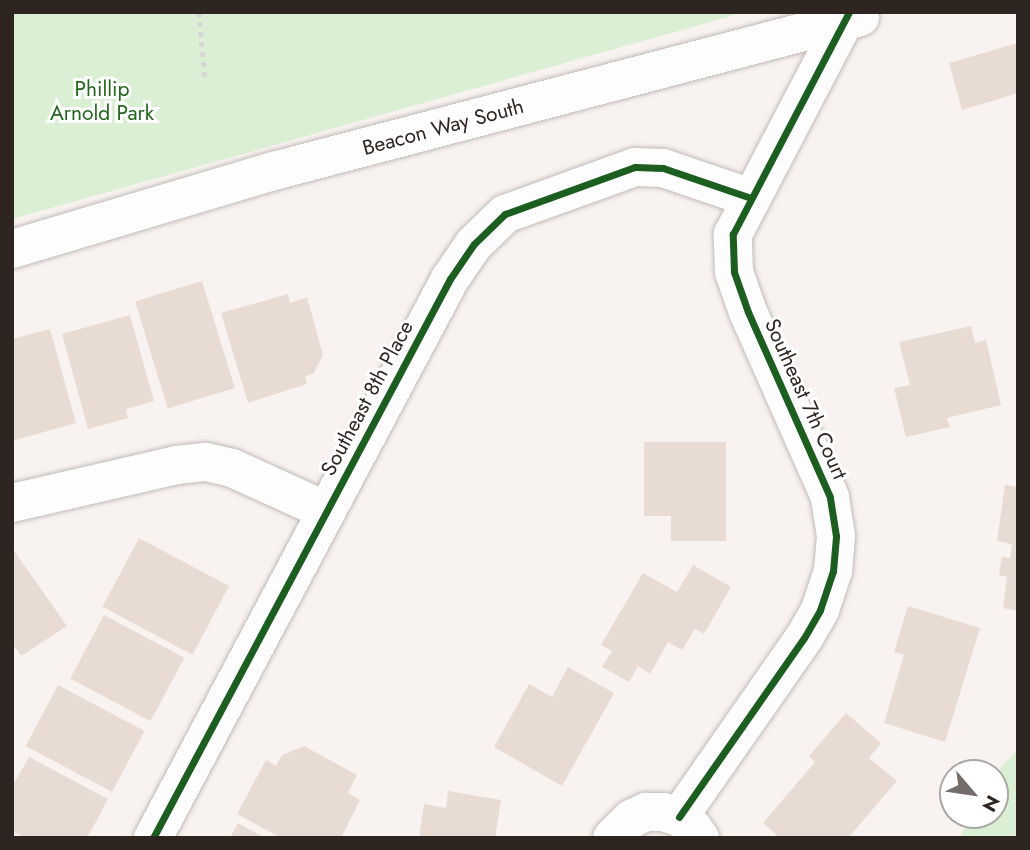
<!DOCTYPE html>
<html>
<head>
<meta charset="utf-8">
<style>
	body { margin:0 }
	#map { position:relative; width:1030px; height:850px; overflow:hidden; background:#f8f3f0; font-family:Jost,sans-serif }
	div>[style] { position:absolute }
	.green>* { inset:0; background:#daefd3 }
	.building>* { inset:0; background:#e8dbd4; transform-origin:0 0 }
	.path>* { height:4.5px; margin-top:-2.25px; transform-origin:0; background:repeating-linear-gradient(90deg,#d7d5d5 0 5px,transparent 0 10px) }
	.roads { filter:drop-shadow(0 0 2px #c2bbb8) drop-shadow(0 0 2px #c2bbb8) }
	.minor>* { height:38px; margin:-19px; padding:0 19px; transform-origin:19px; border-radius:19px; background:#fefdfd }
	.cycleway>* { height:7px; margin:-3.5px; padding:0 3.5px; transform-origin:3.5px; border-radius:3.5px; background:#1b5e20 }
	span { translate:-50% -50%; white-space:nowrap; text-align:center; line-height:1.15; -webkit-text-stroke:6px #fff; paint-order:stroke }
	.park-label { font-size:21px; color:#22661b }
	.street-label { font-size:21px; color:#2e2521 }
	.frame { position:absolute; inset:0; border:14px solid #2e2521; pointer-events:none }
	.north { position:absolute; left:939px; top:759px; width:70px; height:70px; box-sizing:border-box; background:#fff; border:2px solid #aba8a6; border-radius:50%; rotate:119deg; font-size:19px; font-weight:700; line-height:28px; text-align:center; color:#2e2521 }
	.north::after { content:''; display:block; margin:auto; width:24px; height:32px; background:#756d69; clip-path:polygon(50% 0,100% 100%,50% 72%,0 100%) }
</style>
</head>
<body>
<div id="map">
	<div class="green">
		<i style="clip-path:polygon(12px 12px,735px 12px,735px 15px,12px 219px)"></i>
		<i style="clip-path:polygon(1018px 750px,1018px 838px,960px 838px,970px 815px,995px 815px,995px 773px)"></i>
	</div>
	<div class="building">
		<i style="clip-path:polygon(1018px 43px,1018px 93px,962px 110px,949px 63px)"></i>
		<i style="left:202px;top:281px;width:112px;height:70px;rotate:73deg"></i>
		<i style="clip-path:polygon(288px 294px,290px 303px,307px 297px,323px 355px,314px 373px,305px 377px,307px 384px,248px 403px,221px 313px)"></i>
		<i style="clip-path:polygon(130px 315px,154px 401px,126px 409px,128px 418px,88px 429px,62px 334px)"></i>
		<i style="clip-path:polygon(971px 326px,975px 343px,986px 340px,1001px 405px,947px 418px,950px 427px,906px 437px,894px 388px,910px 385px,899px 342px)"></i>
		<i style="clip-path:polygon(50px 329px,76px 423px,12px 441px,12px 339px)"></i>
		<i style="clip-path:polygon(644px 442px,726px 442px,726px 541px,671px 541px,671px 516px,644px 516px)"></i>
		<i style="clip-path:polygon(1005px 485px,1018px 487px,1018px 611px,1003px 608px,1007px 577px,999px 575px,1002px 557px,1010px 558px,1012px 544px,997px 541px)"></i>
		<i style="left:139px;top:538px;width:102px;height:78px;rotate:28deg"></i>
		<i style="clip-path:polygon(12px 548px,67px 626px,21px 656px,15px 647px,12px 648px)"></i>
		<i style="clip-path:polygon(693px 565px,731px 587px,704px 634px,695px 629px,682px 650px,668px 642px,650px 674px,638px 666px,629px 682px,602px 667px,612px 651px,601px 645px,643px 573px,677px 592px)"></i>
		<i style="clip-path:polygon(908px 606px,980px 628px,945px 742px,884px 723px,904px 655px,894px 652px)"></i>
		<i style="left:104px;top:615px;width:91px;height:72px;rotate:28deg"></i>
		<i style="clip-path:polygon(568px 667px,614px 693px,562px 786px,494px 747px,529px 684px,552px 697px)"></i>
		<i style="left:58px;top:685px;width:98px;height:69px;rotate:28deg"></i>
		<i style="clip-path:polygon(846px 713px,881px 743px,869px 758px,897px 781px,848px 838px,780px 838px,763px 823px,815px 762px,809px 756px)"></i>
		<i style="clip-path:polygon(304px 746px,357px 775px,348px 793px,360px 800px,341px 838px,281px 838px,237px 814px,266px 760px,276px 766px,282px 755px)"></i>
		<i style="clip-path:polygon(29px 757px,108px 799px,87px 838px,25px 838px,12px 831px,12px 787px)"></i>
		<i style="clip-path:polygon(448px 791px,501px 800px,495px 838px,419px 838px,424px 804px,446px 808px)"></i>
		<i style="clip-path:polygon(238px 823px,265px 838px,230px 838px)"></i>
	</div>
	<div class="path">
		<i style="left:199px;top:12px;width:65px;rotate:84.7deg"></i>
	</div>
	<div class="roads">
		<div class="minor">
			<i style="left:12px;top:249px;width:273px;rotate:-16.6deg"></i>
			<i style="left:274px;top:171px;width:606px;rotate:-14.72deg"></i>
			<i style="left:12px;top:503px;width:168px;rotate:-13deg"></i>
			<i style="left:176px;top:465px;width:30px;rotate:-6deg"></i>
			<i style="left:206px;top:462px;width:27px;rotate:13deg"></i>
			<i style="left:232px;top:468px;width:104px;rotate:24.4deg"></i>
			<i style="left:679px;top:817px;width:218px;rotate:-55.1deg"></i>
			<i style="left:804px;top:638px;width:32px;rotate:-60deg"></i>
			<i style="left:820px;top:610px;width:41px;rotate:-71.6deg"></i>
			<i style="left:833px;top:571px;width:35px;rotate:-85deg"></i>
			<i style="left:836px;top:536px;width:39px;rotate:-99deg"></i>
			<i style="left:830px;top:497px;width:202px;rotate:-113.9deg"></i>
			<i style="left:748px;top:312px;width:42px;rotate:-109.3deg"></i>
			<i style="left:734px;top:272px;width:38px;rotate:-92deg"></i>
			<i style="left:733px;top:234px;width:250px;rotate:-62.4deg"></i>
			<i style="left:153px;top:838px;width:633px;rotate:-62.02deg"></i>
			<i style="left:450px;top:279px;width:42px;rotate:-55.6deg"></i>
			<i style="left:474px;top:244px;width:43px;rotate:-44.1deg"></i>
			<i style="left:505px;top:214px;width:138px;rotate:-19.9deg"></i>
			<i style="left:635px;top:167px;width:28px;rotate:2deg"></i>
			<i style="left:663px;top:168px;width:93px;rotate:18.8deg"></i>
			<i style="left:612px;top:838px;width:27px;rotate:-45deg"></i>
			<i style="left:631px;top:819px;width:17px;rotate:-25deg"></i>
			<i style="left:646px;top:812px;width:17px"></i>
			<i style="left:663px;top:812px;width:17px;rotate:17deg"></i>
			<i style="left:679px;top:817px;width:16px;rotate:38deg"></i>
			<i style="left:692px;top:827px;width:14px;rotate:54deg"></i>
		</div>
	</div>
	<div class="cycleway">
		<i style="left:679px;top:817px;width:218px;rotate:-55.1deg"></i>
		<i style="left:804px;top:638px;width:32px;rotate:-60deg"></i>
		<i style="left:820px;top:610px;width:41px;rotate:-71.6deg"></i>
		<i style="left:833px;top:571px;width:35px;rotate:-85deg"></i>
		<i style="left:836px;top:536px;width:39px;rotate:-99deg"></i>
		<i style="left:830px;top:497px;width:202px;rotate:-113.9deg"></i>
		<i style="left:748px;top:312px;width:42px;rotate:-109.3deg"></i>
		<i style="left:734px;top:272px;width:38px;rotate:-92deg"></i>
		<i style="left:733px;top:234px;width:250px;rotate:-62.4deg"></i>
		<i style="left:153px;top:838px;width:633px;rotate:-62.02deg"></i>
		<i style="left:450px;top:279px;width:42px;rotate:-55.6deg"></i>
		<i style="left:474px;top:244px;width:43px;rotate:-44.1deg"></i>
		<i style="left:505px;top:214px;width:138px;rotate:-19.9deg"></i>
		<i style="left:635px;top:167px;width:28px;rotate:2deg"></i>
		<i style="left:663px;top:168px;width:93px;rotate:18.8deg"></i>
	</div>
	<div class="park-label">
		<span style="left:102px;top:101px">Phillip<br>Arnold Park</span>
	</div>
	<div class="street-label">
		<span style="left:443px;top:127px;rotate:-15deg">Beacon Way South</span>
		<span style="left:367px;top:398px;rotate:-62deg">Southeast 8th Place</span>
		<span style="left:806px;top:399px;rotate:66deg">Southeast 7th Court</span>
	</div>
	<div class="frame"></div>
	<div class="north">N</div>
</div>
</body>
</html>
